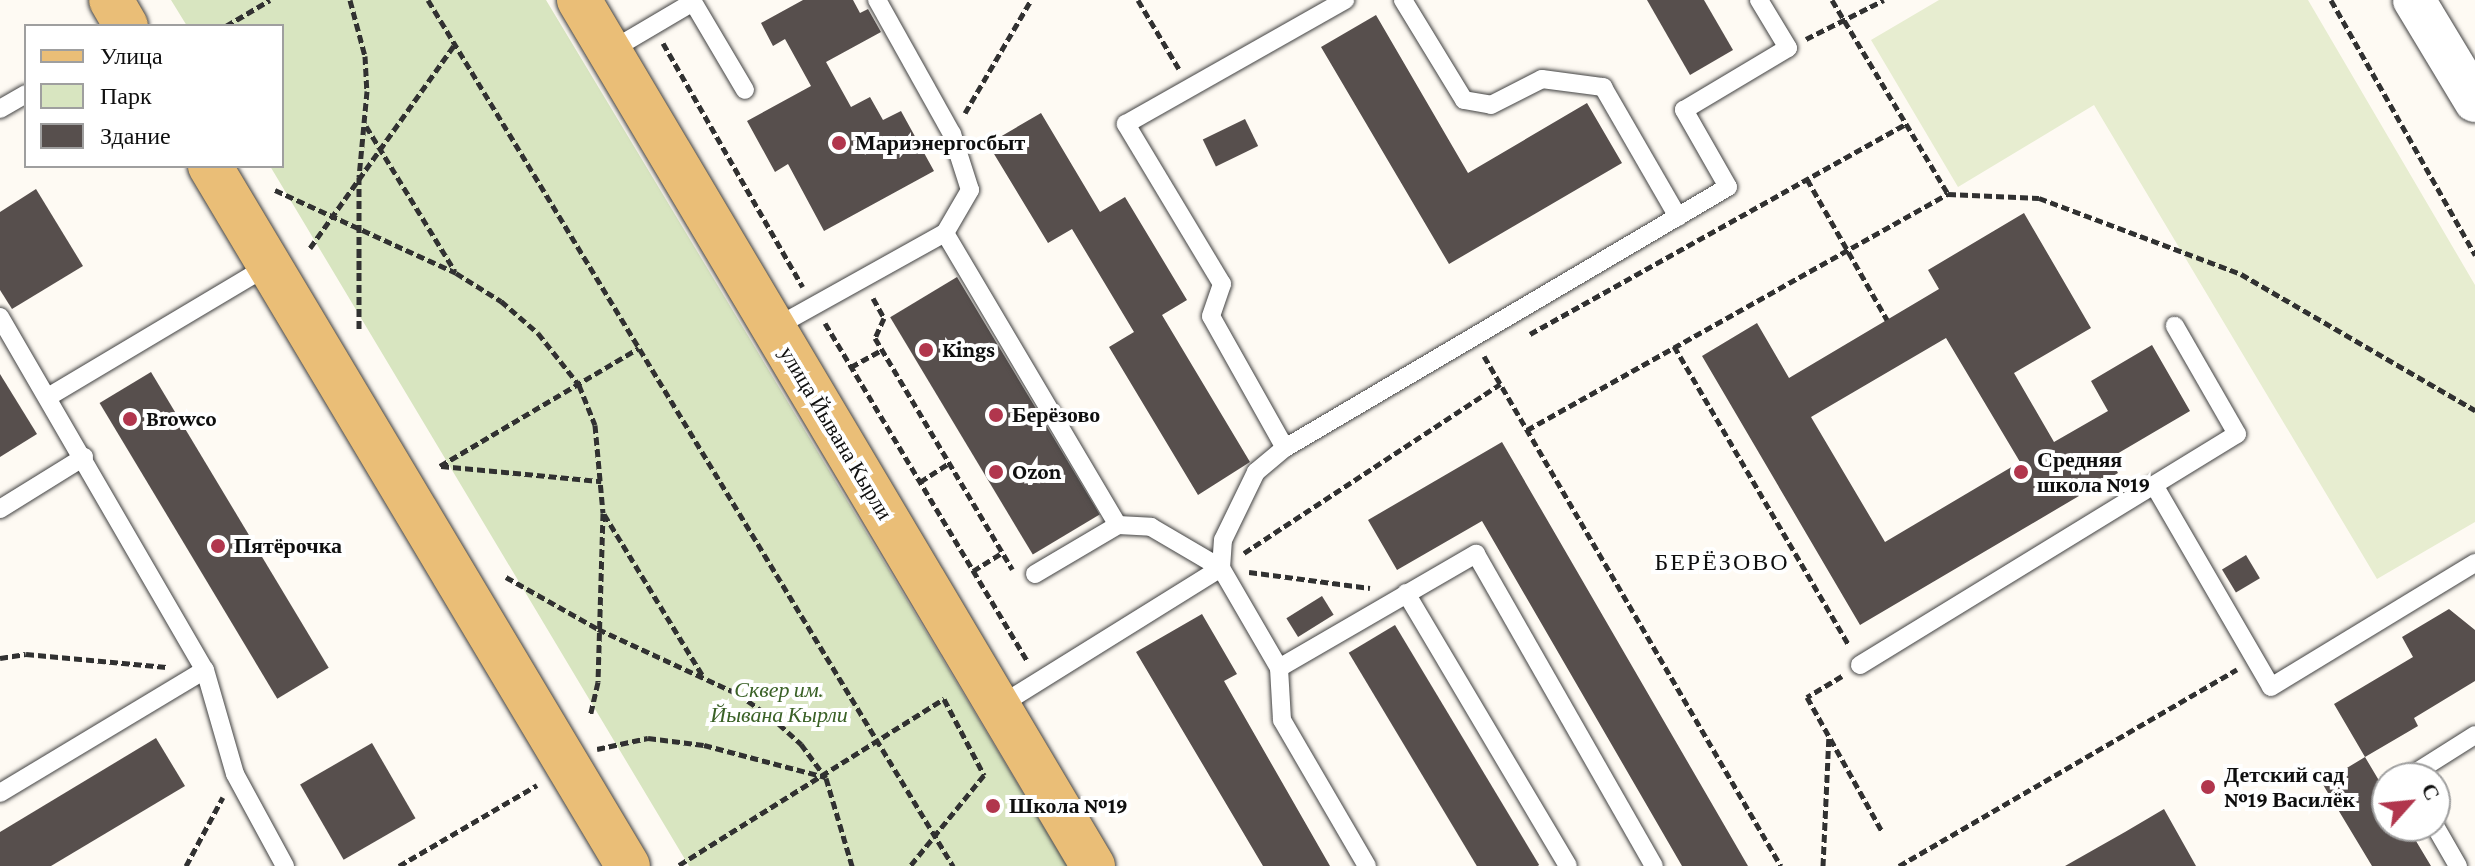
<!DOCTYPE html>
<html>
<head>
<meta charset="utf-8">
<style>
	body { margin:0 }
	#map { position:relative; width:2475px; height:866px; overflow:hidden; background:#fefaf3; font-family:"Crimson Pro",serif }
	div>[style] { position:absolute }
	.green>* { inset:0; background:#d8e5c0 }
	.pitch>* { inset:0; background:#e7edd0 }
	.building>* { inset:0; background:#574f4d; transform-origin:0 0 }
	.path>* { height:5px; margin-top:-2.5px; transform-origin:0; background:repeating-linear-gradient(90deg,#313131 0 8px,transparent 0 12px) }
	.roads { filter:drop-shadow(0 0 2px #424242) drop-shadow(0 0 2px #424242) }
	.service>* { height:18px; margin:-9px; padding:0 9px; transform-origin:9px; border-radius:9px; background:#fff }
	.tertiary>* { height:42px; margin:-21px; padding:0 21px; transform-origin:21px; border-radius:21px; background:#fff }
	.primary>* { height:44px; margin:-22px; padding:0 22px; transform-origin:22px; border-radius:22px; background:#eabe77 }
	.dots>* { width:22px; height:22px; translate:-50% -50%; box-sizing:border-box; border:4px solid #fff; border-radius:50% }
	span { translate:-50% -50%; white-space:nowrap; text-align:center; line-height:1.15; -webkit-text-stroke:8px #fff; paint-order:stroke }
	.poi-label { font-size:22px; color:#0f0f0f; font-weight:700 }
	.left { translate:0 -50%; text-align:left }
	.street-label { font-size:22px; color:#0f0f0f }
	.park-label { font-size:22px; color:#3a6126; font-style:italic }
	.neighbourhood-label { font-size:24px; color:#0f0f0f; letter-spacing:2px }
	.legend { position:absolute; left:24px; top:24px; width:260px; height:144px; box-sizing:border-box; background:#fff; border:2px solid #9f9f9f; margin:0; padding:10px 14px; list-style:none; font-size:24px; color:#0f0f0f }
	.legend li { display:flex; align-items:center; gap:16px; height:40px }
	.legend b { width:40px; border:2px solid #9f9f9f }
	.north { position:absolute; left:2371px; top:762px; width:80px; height:80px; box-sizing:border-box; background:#fff; border:2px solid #9f9f9f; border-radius:50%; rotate:63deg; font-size:22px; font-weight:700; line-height:32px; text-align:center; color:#0f0f0f }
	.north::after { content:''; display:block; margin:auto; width:28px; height:36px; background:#b1364d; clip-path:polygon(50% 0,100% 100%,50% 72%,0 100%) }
</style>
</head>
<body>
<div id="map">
	<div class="green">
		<i style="clip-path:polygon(171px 0,546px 0,1067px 866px,689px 866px,270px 166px,282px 166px,282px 26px,187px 26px)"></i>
	</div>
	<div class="pitch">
		<i style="clip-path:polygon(1939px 0,2308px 0,2475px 285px,2475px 522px,2377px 579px,2094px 105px,1958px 187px,1871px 40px)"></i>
	</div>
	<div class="building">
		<i style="clip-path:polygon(803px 0,853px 0,860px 13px,868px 9px,881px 32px,826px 62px,851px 107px,870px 97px,883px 120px,901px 111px,934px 171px,824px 231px,788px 164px,775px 172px,747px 121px,811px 86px,785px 39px,773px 46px,761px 23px)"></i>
		<i style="clip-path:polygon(1647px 0,1704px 0,1733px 50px,1690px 75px)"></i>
		<i style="clip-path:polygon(1376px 15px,1468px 173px,1587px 103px,1622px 163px,1449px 264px,1321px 47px)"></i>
		<i style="clip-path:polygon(1041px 113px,1100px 212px,1125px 197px,1187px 300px,1162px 315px,1250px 462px,1198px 495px,1109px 347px,1134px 332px,1072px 229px,1048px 243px,988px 144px)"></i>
		<i style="left:1245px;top:119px;width:30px;height:47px;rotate:64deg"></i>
		<i style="clip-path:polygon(36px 189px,83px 266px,12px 309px,0 290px,0 212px)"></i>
		<i style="clip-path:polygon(evenodd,2024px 213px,2091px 328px,2014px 373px,2054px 442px,2108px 411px,2091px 381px,2152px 345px,2190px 411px,2110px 458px,2118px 473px,1860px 625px,1702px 356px,1757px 323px,1789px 378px,1939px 289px,1928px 270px,2024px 213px,1946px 338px,2020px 462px,1885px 542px,1811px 417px,1946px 338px)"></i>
		<i style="left:957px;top:277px;width:277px;height:78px;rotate:59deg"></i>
		<i style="left:151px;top:372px;width:345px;height:60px;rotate:59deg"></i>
		<i style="clip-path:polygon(0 374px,37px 434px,0 457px)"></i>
		<i style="clip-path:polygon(1502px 442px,1748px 866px,1682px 866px,1482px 521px,1397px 570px,1368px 520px)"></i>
		<i style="left:2246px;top:555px;width:27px;height:28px;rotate:59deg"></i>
		<i style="left:1322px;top:596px;width:22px;height:42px;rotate:58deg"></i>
		<i style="clip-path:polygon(2449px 609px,2475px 630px,2475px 681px,2414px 718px,2418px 726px,2365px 757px,2334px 704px,2413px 657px,2402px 637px)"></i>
		<i style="clip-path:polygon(1202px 614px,1237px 674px,1224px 681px,1330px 866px,1263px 866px,1136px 652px)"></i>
		<i style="left:1395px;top:625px;width:280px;height:54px;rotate:59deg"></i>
		<i style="clip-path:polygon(156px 738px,185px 786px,51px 866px,0 866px,0 832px)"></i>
		<i style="left:372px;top:743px;width:87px;height:83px;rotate:60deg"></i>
		<i style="clip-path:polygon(2365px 757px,2387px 794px,2387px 826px,2407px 826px,2431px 866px,2372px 866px,2322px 783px)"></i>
		<i style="clip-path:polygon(2164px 809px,2196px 866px,2065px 866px,2125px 832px)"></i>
	</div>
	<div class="path">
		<i style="left:350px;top:0;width:58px;rotate:75deg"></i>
		<i style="left:365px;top:56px;width:35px;rotate:87deg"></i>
		<i style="left:367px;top:91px;width:86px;rotate:95.3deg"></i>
		<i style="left:359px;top:177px;width:154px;rotate:90deg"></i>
		<i style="left:428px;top:0;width:1013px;rotate:58.77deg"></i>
		<i style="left:1138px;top:0;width:80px;rotate:59.3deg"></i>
		<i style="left:1832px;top:0;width:226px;rotate:59.1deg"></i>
		<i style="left:2331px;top:0;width:293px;rotate:60.5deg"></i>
		<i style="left:226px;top:26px;width:51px;rotate:-30.6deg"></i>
		<i style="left:1806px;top:39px;width:87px;rotate:-26.6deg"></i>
		<i style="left:663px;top:43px;width:281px;rotate:60.2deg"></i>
		<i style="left:965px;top:113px;width:131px;rotate:-59.7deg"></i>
		<i style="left:366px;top:126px;width:170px;rotate:58.5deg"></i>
		<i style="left:1807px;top:179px;width:162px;rotate:60.4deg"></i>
		<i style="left:275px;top:190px;width:199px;rotate:24.6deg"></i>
		<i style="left:456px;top:273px;width:53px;rotate:31.9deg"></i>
		<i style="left:501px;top:301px;width:49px;rotate:40.9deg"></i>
		<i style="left:538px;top:333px;width:66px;rotate:51.7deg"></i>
		<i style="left:579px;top:385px;width:43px;rotate:68.2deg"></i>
		<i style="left:595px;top:425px;width:88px;rotate:84.8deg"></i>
		<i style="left:603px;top:513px;width:169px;rotate:91.7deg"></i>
		<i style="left:598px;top:682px;width:35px;rotate:103deg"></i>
		<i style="left:310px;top:248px;width:250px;rotate:-54.6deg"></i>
		<i style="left:873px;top:298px;width:23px;rotate:61deg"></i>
		<i style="left:884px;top:318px;width:22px;rotate:114deg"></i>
		<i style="left:875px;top:338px;width:269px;rotate:59.3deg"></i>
		<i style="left:825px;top:323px;width:394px;rotate:59.1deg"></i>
		<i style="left:1530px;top:334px;width:431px;rotate:-29.2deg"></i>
		<i style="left:1674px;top:346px;width:347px;rotate:59.7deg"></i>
		<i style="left:1484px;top:356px;width:590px;rotate:59.79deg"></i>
		<i style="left:851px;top:367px;width:35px;rotate:-29deg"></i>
		<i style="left:1527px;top:430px;width:483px;rotate:-29.3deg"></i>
		<i style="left:1948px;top:194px;width:91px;rotate:2.5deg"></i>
		<i style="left:2039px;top:198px;width:216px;rotate:20.6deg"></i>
		<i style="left:2241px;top:274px;width:271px;rotate:30.2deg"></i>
		<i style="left:440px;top:466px;width:231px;rotate:-30.7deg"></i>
		<i style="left:441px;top:466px;width:161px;rotate:5.4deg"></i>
		<i style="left:920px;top:482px;width:35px;rotate:-33deg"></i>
		<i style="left:604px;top:514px;width:190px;rotate:58.6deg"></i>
		<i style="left:1244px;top:553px;width:307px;rotate:-33.4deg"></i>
		<i style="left:973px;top:571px;width:34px;rotate:-32deg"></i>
		<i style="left:1249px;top:572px;width:122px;rotate:7.5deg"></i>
		<i style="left:506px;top:577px;width:106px;rotate:29.5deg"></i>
		<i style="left:598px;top:629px;width:154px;rotate:24.9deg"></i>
		<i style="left:738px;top:694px;width:39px;rotate:35deg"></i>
		<i style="left:770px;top:716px;width:42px;rotate:42.1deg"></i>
		<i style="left:801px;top:744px;width:42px;rotate:53.7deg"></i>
		<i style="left:826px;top:778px;width:92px;rotate:73.5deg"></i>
		<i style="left:0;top:658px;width:26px;rotate:-9deg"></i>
		<i style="left:26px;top:654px;width:141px;rotate:5.3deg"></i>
		<i style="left:1842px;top:676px;width:41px;rotate:149deg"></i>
		<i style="left:1807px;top:697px;width:154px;rotate:60.8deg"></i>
		<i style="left:597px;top:749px;width:52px;rotate:-12.2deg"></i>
		<i style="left:648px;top:738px;width:56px;rotate:7.1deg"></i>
		<i style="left:704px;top:745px;width:125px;rotate:14.8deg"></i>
		<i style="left:679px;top:865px;width:313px;rotate:-32.1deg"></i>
		<i style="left:944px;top:699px;width:86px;rotate:62.2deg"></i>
		<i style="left:984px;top:775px;width:117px;rotate:129.1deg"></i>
		<i style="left:186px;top:866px;width:78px;rotate:-61.8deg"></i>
		<i style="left:399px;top:866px;width:160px;rotate:-30.4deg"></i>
		<i style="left:1823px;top:866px;width:130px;rotate:-87.4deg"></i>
		<i style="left:1899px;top:866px;width:391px;rotate:-30.2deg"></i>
	</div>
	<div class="roads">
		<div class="service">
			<i style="left:1403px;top:0;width:117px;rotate:58.6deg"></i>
			<i style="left:1464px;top:100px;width:27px;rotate:10deg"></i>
			<i style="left:1491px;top:105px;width:57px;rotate:-27deg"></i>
			<i style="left:1542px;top:79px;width:62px;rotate:7.5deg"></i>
			<i style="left:1603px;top:87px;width:150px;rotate:60deg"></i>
			<i style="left:610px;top:51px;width:96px;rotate:-30.6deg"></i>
			<i style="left:693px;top:2px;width:102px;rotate:59.4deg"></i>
			<i style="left:0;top:109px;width:30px;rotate:-30deg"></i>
			<i style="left:945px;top:233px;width:339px;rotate:59.4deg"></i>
			<i style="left:0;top:317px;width:408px;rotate:59.9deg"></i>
			<i style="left:205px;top:670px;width:108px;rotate:73.9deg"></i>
			<i style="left:235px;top:774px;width:105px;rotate:61.5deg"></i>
			<i style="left:774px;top:328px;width:196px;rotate:-29.1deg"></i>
			<i style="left:945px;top:233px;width:50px;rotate:-59.8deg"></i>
			<i style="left:970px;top:190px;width:59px;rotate:-107.8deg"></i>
			<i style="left:952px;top:134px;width:154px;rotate:-119.2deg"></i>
			<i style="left:48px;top:397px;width:257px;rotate:-30.8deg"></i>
			<i style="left:1285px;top:448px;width:151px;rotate:-119.3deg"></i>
			<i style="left:1211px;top:316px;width:34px;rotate:-71deg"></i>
			<i style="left:1222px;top:284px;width:187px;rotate:-121deg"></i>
			<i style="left:1126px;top:124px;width:252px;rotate:-29.5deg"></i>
			<i style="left:2154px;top:485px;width:233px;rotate:59.9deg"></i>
			<i style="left:2271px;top:687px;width:239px;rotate:-31.3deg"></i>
			<i style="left:0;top:509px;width:99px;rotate:-31.8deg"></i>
			<i style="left:1035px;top:574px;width:96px;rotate:-30.6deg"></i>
			<i style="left:1118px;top:525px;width:33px;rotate:3deg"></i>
			<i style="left:1151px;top:527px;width:81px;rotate:30.4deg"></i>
			<i style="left:1221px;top:568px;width:116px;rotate:59.9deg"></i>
			<i style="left:1279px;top:668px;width:52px;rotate:86.7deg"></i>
			<i style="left:1282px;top:720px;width:169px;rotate:59.8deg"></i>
			<i style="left:1406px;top:593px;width:317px;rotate:59.3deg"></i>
			<i style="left:1860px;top:665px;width:442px;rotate:-31.5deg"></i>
			<i style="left:2237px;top:434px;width:125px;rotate:-119.9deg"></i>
			<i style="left:1279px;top:668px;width:228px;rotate:-30.1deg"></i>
			<i style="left:1476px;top:554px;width:359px;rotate:60.3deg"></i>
			<i style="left:999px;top:706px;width:261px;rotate:-31.9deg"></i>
			<i style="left:1221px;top:568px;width:28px;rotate:-86deg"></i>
			<i style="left:1223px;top:540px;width:76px;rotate:-64.1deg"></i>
			<i style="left:1256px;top:472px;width:38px;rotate:-40deg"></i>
			<i style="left:1285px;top:448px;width:514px;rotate:-30.51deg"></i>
			<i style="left:1728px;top:187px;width:89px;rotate:-119.7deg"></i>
			<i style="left:1684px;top:110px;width:121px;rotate:-30.8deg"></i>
			<i style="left:1788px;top:48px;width:56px;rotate:-121.1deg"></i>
			<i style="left:2407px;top:778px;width:80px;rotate:-32.3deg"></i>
			<i style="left:0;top:793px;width:239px;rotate:-31deg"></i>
			<i style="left:2435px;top:826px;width:46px;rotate:60.1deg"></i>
		</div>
		<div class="tertiary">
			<i style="left:2414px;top:0;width:118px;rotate:58.9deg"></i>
		</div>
		<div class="primary">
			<i style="left:111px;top:0;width:30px;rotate:60deg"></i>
			<i style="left:579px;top:0;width:1007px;rotate:59.31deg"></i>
			<i style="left:210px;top:166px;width:815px;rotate:59.16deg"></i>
		</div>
	</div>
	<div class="dots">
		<i style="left:839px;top:143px;background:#b1364d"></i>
		<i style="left:926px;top:350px;background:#b1364d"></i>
		<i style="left:996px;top:415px;background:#b1364d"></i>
		<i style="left:130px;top:419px;background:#b1364d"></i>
		<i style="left:996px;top:472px;background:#b1364d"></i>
		<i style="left:2021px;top:472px;background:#b1364d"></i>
		<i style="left:218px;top:546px;background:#b1364d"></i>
		<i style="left:2208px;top:787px;background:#b1364d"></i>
		<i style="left:993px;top:806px;background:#b1364d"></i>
	</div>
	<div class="poi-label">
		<span class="left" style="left:855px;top:143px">Мариэнергосбыт</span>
		<span class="left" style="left:942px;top:350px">Kings</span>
		<span class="left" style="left:1012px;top:415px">Берёзово</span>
		<span class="left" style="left:146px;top:419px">Browco</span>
		<span class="left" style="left:2037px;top:472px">Средняя<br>школа №19</span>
		<span class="left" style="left:1012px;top:472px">Ozon</span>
		<span class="left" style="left:234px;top:546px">Пятёрочка</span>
		<span class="left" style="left:2224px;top:787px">Детский сад<br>№19 Василёк</span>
		<span class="left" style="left:1009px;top:806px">Школа №19</span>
	</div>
	<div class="street-label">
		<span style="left:836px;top:433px;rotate:59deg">улица Йывана Кырли</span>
	</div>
	<div class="park-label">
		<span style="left:779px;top:702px">Сквер им.<br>Йывана Кырли</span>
	</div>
	<div class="neighbourhood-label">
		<span style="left:1722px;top:562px">БЕРЁЗОВО</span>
	</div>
	<ul class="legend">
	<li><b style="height:10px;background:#eabe77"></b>Улица</li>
	<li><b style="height:22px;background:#d8e5c0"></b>Парк</li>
	<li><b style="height:22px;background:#574f4d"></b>Здание</li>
	</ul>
	<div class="north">С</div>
</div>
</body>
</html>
